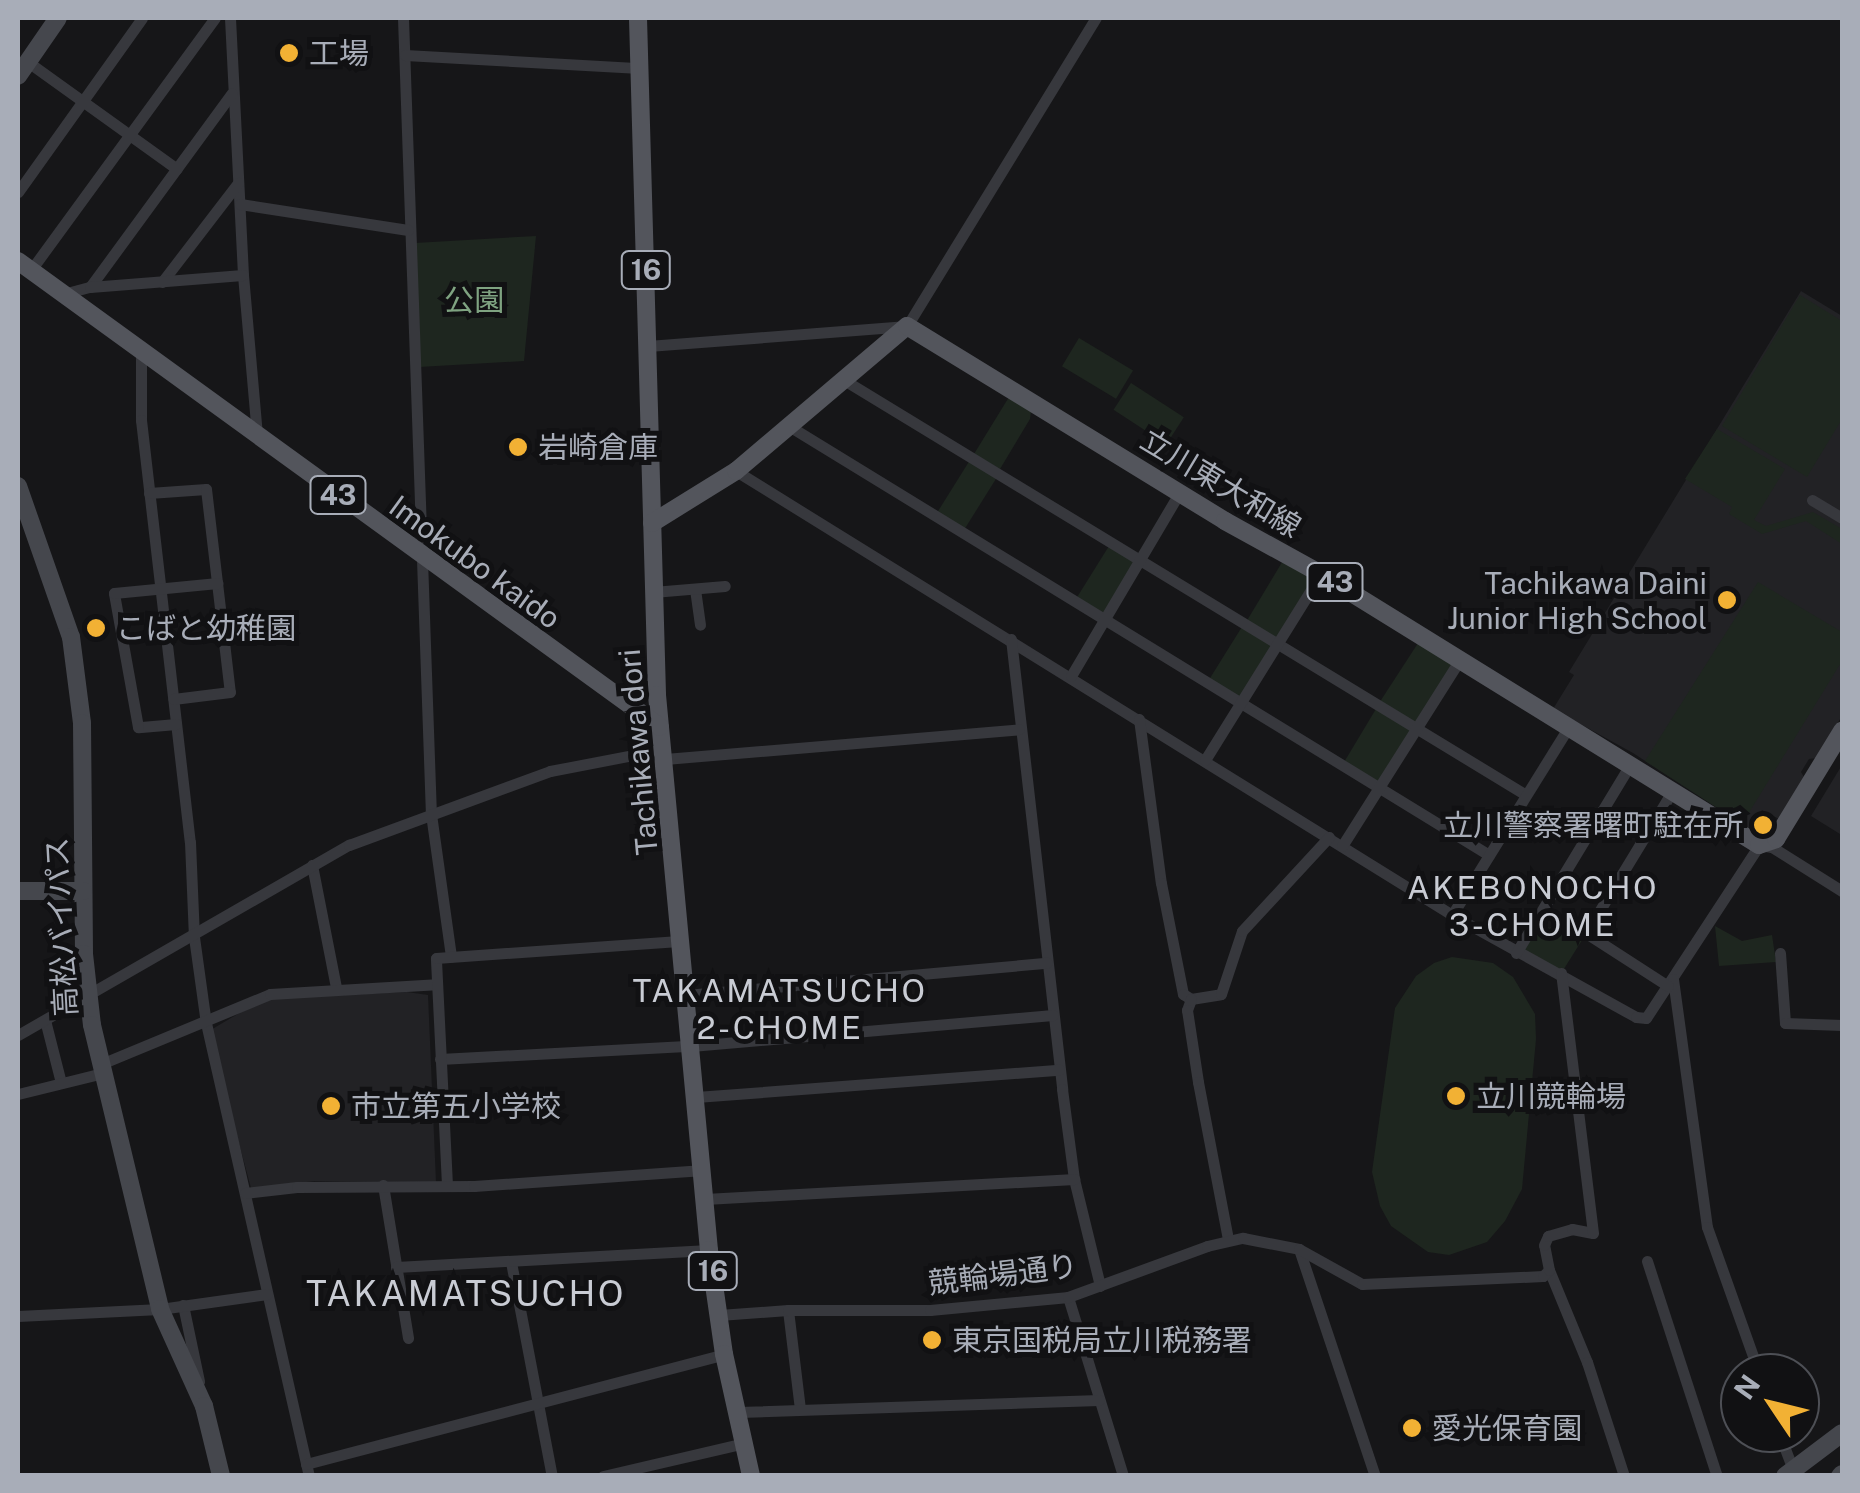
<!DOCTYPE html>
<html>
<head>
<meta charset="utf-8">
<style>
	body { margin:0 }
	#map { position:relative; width:1860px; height:1493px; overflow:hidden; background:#161618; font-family:"Public Sans","Noto Sans JP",sans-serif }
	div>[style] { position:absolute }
	.built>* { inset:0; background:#222225 }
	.green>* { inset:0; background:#1e261f; transform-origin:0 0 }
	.street>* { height:11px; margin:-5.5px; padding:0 5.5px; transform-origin:5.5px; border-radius:5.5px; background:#37383d }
	.secondary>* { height:18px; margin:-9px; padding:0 9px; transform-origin:9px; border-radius:9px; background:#45474d }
	.primary>* { height:18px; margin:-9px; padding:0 9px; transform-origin:9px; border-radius:9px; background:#53555c }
	.dots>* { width:28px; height:28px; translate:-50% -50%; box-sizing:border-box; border:5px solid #111113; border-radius:50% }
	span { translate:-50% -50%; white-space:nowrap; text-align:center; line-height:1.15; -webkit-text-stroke:10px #111113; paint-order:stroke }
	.shield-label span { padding:2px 8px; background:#111113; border:2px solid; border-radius:8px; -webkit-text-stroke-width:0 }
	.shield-label { font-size:28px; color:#a8adb8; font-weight:700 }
	.poi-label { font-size:30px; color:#a8adb8 }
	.left { translate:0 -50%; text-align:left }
	.right { translate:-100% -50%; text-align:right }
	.park-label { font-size:30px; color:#7fa381 }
	.street-label { font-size:30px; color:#a8adb8 }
	.neighbourhood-label { font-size:32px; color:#c9ccd4; letter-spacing:2.5px }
	.quarter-label { font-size:35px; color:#c9ccd4; letter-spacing:2.5px }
	.frame { position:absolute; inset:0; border:20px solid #a8adb8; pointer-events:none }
	.north { position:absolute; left:1720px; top:1353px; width:100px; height:100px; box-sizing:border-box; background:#111113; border:2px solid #4d4f55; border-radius:50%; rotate:305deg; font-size:28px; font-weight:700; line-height:40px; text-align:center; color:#a8adb8 }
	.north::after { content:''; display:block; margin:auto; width:35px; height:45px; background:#f2b134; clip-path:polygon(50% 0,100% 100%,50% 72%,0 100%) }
</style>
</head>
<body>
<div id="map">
	<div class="built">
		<i style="clip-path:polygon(1801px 291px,1842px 316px,1842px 716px,1816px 758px,1809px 759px,1801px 772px,1804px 777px,1779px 819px,1762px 810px,1749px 828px,1633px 753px,1553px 709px,1574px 675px,1569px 672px)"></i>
		<i style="clip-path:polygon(1842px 765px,1842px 830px,1840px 834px,1811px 816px)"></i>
		<i style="clip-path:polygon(407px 992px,428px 995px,436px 1182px,315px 1181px,251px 1188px,209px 1031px,263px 999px)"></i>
	</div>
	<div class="green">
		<i style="clip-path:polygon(536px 236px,524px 361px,419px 367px,415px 243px)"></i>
		<i style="clip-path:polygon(1800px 295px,1842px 321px,1842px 419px,1807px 477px,1722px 426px)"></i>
		<i style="left:1079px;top:338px;width:63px;height:33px;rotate:31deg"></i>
		<i style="left:1131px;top:383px;width:63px;height:32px;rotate:33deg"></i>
		<i style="clip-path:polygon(1009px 397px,1031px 411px,1030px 419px,1000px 469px,974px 454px)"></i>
		<i style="clip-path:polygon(1717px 429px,1785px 469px,1754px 520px,1766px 526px,1813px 512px,1842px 529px,1842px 544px,1806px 521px,1762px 534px,1729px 514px,1732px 507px,1685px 479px)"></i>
		<i style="left:970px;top:460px;width:32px;height:61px;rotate:32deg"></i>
		<i style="left:1109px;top:546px;width:32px;height:60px;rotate:32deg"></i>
		<i style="left:1287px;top:554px;width:39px;height:78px;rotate:31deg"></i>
		<i style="clip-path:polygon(1758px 582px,1842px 632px,1842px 661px,1742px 824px,1645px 761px)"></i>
		<i style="left:1245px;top:622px;width:38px;height:68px;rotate:32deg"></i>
		<i style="left:1422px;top:637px;width:42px;height:76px;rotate:33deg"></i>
		<i style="left:1379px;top:704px;width:42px;height:68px;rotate:31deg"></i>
		<i style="clip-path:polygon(1555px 921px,1584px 937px,1562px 972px,1518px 953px,1537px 922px,1550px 928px)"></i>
		<i style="clip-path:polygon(1715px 926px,1742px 941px,1772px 935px,1776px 962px,1719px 966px)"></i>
		<i style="clip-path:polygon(1452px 957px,1493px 963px,1513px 977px,1535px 1014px,1536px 1039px,1522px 1189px,1505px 1221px,1487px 1242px,1449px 1255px,1428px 1252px,1391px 1226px,1380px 1206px,1372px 1172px,1395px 1008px,1416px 976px,1434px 963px)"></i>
	</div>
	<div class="street">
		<i style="left:230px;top:18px;width:257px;rotate:87.1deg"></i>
		<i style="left:243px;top:275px;width:162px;rotate:85deg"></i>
		<i style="left:403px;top:18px;width:796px;rotate:87.99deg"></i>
		<i style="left:431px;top:814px;width:144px;rotate:82deg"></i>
		<i style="left:405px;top:55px;width:235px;rotate:3.2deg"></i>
		<i style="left:28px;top:62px;width:183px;rotate:35.7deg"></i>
		<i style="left:18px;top:192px;width:214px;rotate:-54.5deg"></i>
		<i style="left:240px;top:204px;width:170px;rotate:8.8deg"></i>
		<i style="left:31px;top:270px;width:312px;rotate:-53.9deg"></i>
		<i style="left:162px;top:282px;width:125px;rotate:-52.5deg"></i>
		<i style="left:90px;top:287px;width:240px;rotate:-53.8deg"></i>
		<i style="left:63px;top:294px;width:28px;rotate:-15deg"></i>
		<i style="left:90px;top:287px;width:153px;rotate:-4.5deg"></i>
		<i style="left:648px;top:346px;width:260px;rotate:-4.4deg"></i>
		<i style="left:907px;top:326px;width:361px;rotate:-58.5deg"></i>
		<i style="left:141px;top:350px;width:70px;rotate:90deg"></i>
		<i style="left:141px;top:420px;width:425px;rotate:83.4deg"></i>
		<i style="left:190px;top:842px;width:95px;rotate:87.6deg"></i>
		<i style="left:194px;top:937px;width:87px;rotate:82.1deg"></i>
		<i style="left:206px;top:1023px;width:465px;rotate:77.2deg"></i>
		<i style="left:844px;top:380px;width:798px;rotate:31.32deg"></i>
		<i style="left:789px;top:426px;width:821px;rotate:31.5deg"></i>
		<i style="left:736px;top:471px;width:842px;rotate:31.8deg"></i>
		<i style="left:1452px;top:915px;width:210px;rotate:29deg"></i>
		<i style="left:1636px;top:1017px;width:10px;rotate:6deg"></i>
		<i style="left:1646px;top:1018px;width:207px;rotate:-56.8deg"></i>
		<i style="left:1759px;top:845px;width:13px;rotate:9deg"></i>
		<i style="left:1772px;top:847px;width:83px;rotate:32.2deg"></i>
		<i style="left:149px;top:493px;width:57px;rotate:-4deg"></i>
		<i style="left:206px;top:489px;width:204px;rotate:83.3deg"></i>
		<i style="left:230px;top:692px;width:57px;rotate:173deg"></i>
		<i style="left:1812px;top:500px;width:35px;rotate:31deg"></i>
		<i style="left:695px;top:589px;width:36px;rotate:82deg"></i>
		<i style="left:653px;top:592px;width:72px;rotate:-4.8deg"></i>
		<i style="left:1011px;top:639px;width:453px;rotate:83.5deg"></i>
		<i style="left:1062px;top:1089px;width:91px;rotate:82.4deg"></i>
		<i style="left:1074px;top:1179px;width:110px;rotate:76.3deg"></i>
		<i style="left:1071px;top:676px;width:214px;rotate:-59.4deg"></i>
		<i style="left:1139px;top:719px;width:165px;rotate:82.4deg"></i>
		<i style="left:1161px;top:883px;width:113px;rotate:78.8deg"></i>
		<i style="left:1183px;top:994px;width:9px;rotate:32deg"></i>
		<i style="left:1191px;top:999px;width:30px;rotate:-9deg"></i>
		<i style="left:1221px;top:994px;width:66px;rotate:-71.6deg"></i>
		<i style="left:1242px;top:931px;width:128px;rotate:-47.2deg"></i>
		<i style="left:176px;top:724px;width:38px;rotate:175deg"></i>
		<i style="left:138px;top:727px;width:136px;rotate:-100.2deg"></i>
		<i style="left:114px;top:593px;width:104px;rotate:-5.5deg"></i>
		<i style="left:665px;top:759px;width:355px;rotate:-4.8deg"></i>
		<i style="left:1205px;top:760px;width:219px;rotate:-58.1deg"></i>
		<i style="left:1342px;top:846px;width:221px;rotate:-57.7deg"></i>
		<i style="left:312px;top:865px;width:124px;rotate:78.9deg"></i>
		<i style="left:1452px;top:915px;width:222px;rotate:-58.2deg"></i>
		<i style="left:1516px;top:953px;width:222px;rotate:-58.8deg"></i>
		<i style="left:1780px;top:953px;width:70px;rotate:85.9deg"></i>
		<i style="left:1785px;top:1023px;width:57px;rotate:2deg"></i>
		<i style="left:1673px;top:979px;width:250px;rotate:82.2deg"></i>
		<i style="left:1707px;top:1227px;width:155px;rotate:70.4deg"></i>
		<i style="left:1668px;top:986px;width:98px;rotate:-147.1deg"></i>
		<i style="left:1586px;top:933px;width:167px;rotate:-58.7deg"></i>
		<i style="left:686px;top:995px;width:362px;rotate:-5.1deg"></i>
		<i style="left:1191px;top:999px;width:12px;rotate:110deg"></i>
		<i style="left:1187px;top:1010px;width:73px;rotate:81.3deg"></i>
		<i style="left:1198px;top:1082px;width:161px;rotate:79.2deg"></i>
		<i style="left:45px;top:1020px;width:65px;rotate:75.7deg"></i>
		<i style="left:18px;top:1035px;width:382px;rotate:-29.9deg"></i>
		<i style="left:349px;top:845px;width:214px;rotate:-20.2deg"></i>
		<i style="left:550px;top:771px;width:116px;rotate:-10.9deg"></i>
		<i style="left:440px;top:1059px;width:251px;rotate:-3deg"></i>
		<i style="left:691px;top:1046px;width:363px;rotate:-4.9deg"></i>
		<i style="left:101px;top:1064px;width:183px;rotate:-22.5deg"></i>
		<i style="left:270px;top:994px;width:166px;rotate:-3.4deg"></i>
		<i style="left:18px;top:1094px;width:88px;rotate:-13.9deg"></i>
		<i style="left:696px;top:1097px;width:364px;rotate:-4.3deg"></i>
		<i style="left:383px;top:1185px;width:155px;rotate:80.7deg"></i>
		<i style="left:447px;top:1185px;width:227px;rotate:-92.8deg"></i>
		<i style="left:436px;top:958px;width:247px;rotate:-4deg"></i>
		<i style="left:245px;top:1193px;width:52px;rotate:-6.6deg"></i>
		<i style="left:297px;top:1187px;width:177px;rotate:-0.3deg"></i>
		<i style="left:474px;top:1186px;width:230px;rotate:-4deg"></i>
		<i style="left:705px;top:1199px;width:370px;rotate:-3.1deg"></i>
		<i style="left:1299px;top:1249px;width:239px;rotate:71.5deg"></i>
		<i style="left:1647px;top:1261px;width:226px;rotate:72deg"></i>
		<i style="left:511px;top:1262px;width:218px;rotate:79.2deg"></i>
		<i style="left:396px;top:1267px;width:313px;rotate:-3.1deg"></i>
		<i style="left:1549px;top:1270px;width:100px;rotate:67.6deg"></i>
		<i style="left:1587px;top:1362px;width:120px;rotate:72deg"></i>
		<i style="left:1068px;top:1297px;width:187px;rotate:72.9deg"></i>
		<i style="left:183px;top:1305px;width:78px;rotate:78.1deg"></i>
		<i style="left:788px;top:1310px;width:100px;rotate:83.1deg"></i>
		<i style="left:719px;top:1315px;width:69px;rotate:-4.1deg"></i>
		<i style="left:788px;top:1310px;width:142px"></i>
		<i style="left:930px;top:1310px;width:139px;rotate:-5.4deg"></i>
		<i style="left:1068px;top:1297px;width:148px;rotate:-20.1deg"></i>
		<i style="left:1207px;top:1246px;width:37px;rotate:-13deg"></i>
		<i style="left:1243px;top:1238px;width:57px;rotate:11.1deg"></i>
		<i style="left:1299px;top:1249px;width:72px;rotate:29.1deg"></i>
		<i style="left:1362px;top:1284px;width:181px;rotate:-2.5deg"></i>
		<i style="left:1543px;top:1276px;width:8px;rotate:-45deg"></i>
		<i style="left:1549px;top:1270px;width:25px;rotate:-101deg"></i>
		<i style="left:1544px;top:1245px;width:10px;rotate:-66deg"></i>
		<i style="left:1548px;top:1236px;width:25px;rotate:-16deg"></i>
		<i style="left:1572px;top:1229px;width:21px;rotate:11deg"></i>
		<i style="left:1593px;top:1233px;width:262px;rotate:-97deg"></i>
		<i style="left:18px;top:1316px;width:142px;rotate:-2.8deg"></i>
		<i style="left:160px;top:1309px;width:108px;rotate:-8deg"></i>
		<i style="left:739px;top:1412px;width:360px;rotate:-1.9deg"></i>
		<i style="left:1779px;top:1433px;width:45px;rotate:69.1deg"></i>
		<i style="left:306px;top:1464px;width:432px;rotate:-14.7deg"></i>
		<i style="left:603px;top:1476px;width:146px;rotate:-13.1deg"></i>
	</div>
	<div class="secondary">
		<i style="left:18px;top:76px;width:70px;rotate:-55.4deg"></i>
		<i style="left:18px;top:486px;width:160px;rotate:70.7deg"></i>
		<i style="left:71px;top:637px;width:87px;rotate:82.7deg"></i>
		<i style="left:82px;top:723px;width:231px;rotate:89.5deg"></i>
		<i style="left:84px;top:954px;width:71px;rotate:83.6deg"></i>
		<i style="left:92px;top:1025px;width:292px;rotate:76.5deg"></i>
		<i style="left:160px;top:1309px;width:107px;rotate:65.6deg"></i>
		<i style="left:204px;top:1406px;width:72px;rotate:76.3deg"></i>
		<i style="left:18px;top:891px;width:65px"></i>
		<i style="left:1785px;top:1476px;width:71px;rotate:-37deg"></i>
		<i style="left:1840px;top:1476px;width:3px;rotate:-45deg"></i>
	</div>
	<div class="primary">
		<i style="left:638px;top:18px;width:677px;rotate:88.39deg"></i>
		<i style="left:657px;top:695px;width:557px;rotate:84.65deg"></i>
		<i style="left:709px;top:1250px;width:105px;rotate:81.8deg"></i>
		<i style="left:724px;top:1354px;width:125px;rotate:77.5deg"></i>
		<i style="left:18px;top:261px;width:793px;rotate:35.97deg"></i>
		<i style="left:652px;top:523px;width:99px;rotate:-31.8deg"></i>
		<i style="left:736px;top:471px;width:224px;rotate:-40.3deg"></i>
		<i style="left:907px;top:326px;width:373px;rotate:31.5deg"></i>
		<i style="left:1225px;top:521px;width:110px;rotate:28.9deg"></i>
		<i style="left:1321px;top:574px;width:515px;rotate:31.75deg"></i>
		<i style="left:1759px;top:845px;width:18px;rotate:-19deg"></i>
		<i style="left:1776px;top:839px;width:127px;rotate:-58.6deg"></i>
	</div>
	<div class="dots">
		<i style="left:289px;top:53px;background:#f2b134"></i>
		<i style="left:518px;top:447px;background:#f2b134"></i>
		<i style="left:1727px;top:600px;background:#f2b134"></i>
		<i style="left:96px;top:628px;background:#f2b134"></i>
		<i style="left:1763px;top:825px;background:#f2b134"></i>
		<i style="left:1456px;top:1096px;background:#f2b134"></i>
		<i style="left:331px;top:1106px;background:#f2b134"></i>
		<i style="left:932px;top:1340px;background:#f2b134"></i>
		<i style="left:1412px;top:1428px;background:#f2b134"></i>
	</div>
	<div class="shield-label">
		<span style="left:646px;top:270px">16</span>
		<span style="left:338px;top:495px">43</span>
		<span style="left:1335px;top:582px">43</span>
		<span style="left:713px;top:1271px">16</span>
	</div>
	<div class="poi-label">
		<span class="left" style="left:309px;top:53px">工場</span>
		<span class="left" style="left:538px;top:447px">岩崎倉庫</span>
		<span class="right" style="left:1707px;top:600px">Tachikawa Daini<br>Junior High School</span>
		<span class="left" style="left:116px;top:628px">こばと幼稚園</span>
		<span class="right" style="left:1743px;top:825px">立川警察署曙町駐在所</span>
		<span class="left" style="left:1476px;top:1096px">立川競輪場</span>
		<span class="left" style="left:351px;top:1106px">市立第五小学校</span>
		<span class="left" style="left:952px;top:1340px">東京国税局立川税務署</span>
		<span class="left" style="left:1432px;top:1428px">愛光保育園</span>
	</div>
	<div class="park-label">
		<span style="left:474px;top:300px">公園</span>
	</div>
	<div class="street-label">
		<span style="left:1221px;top:483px;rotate:31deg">立川東大和線</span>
		<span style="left:475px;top:562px;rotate:36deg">Imokubo kaido</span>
		<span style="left:638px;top:752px;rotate:-95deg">Tachikawa dori</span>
		<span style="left:61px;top:927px;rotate:-93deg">高松バイパス</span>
		<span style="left:1003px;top:1274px;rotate:-7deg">競輪場通り</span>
	</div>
	<div class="neighbourhood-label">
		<span style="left:1533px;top:907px">AKEBONOCHO<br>3-CHOME</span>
		<span style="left:780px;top:1010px">TAKAMATSUCHO<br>2-CHOME</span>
	</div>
	<div class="quarter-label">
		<span style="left:466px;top:1294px">TAKAMATSUCHO</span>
	</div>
	<div class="frame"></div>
	<div class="north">N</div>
</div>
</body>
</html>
